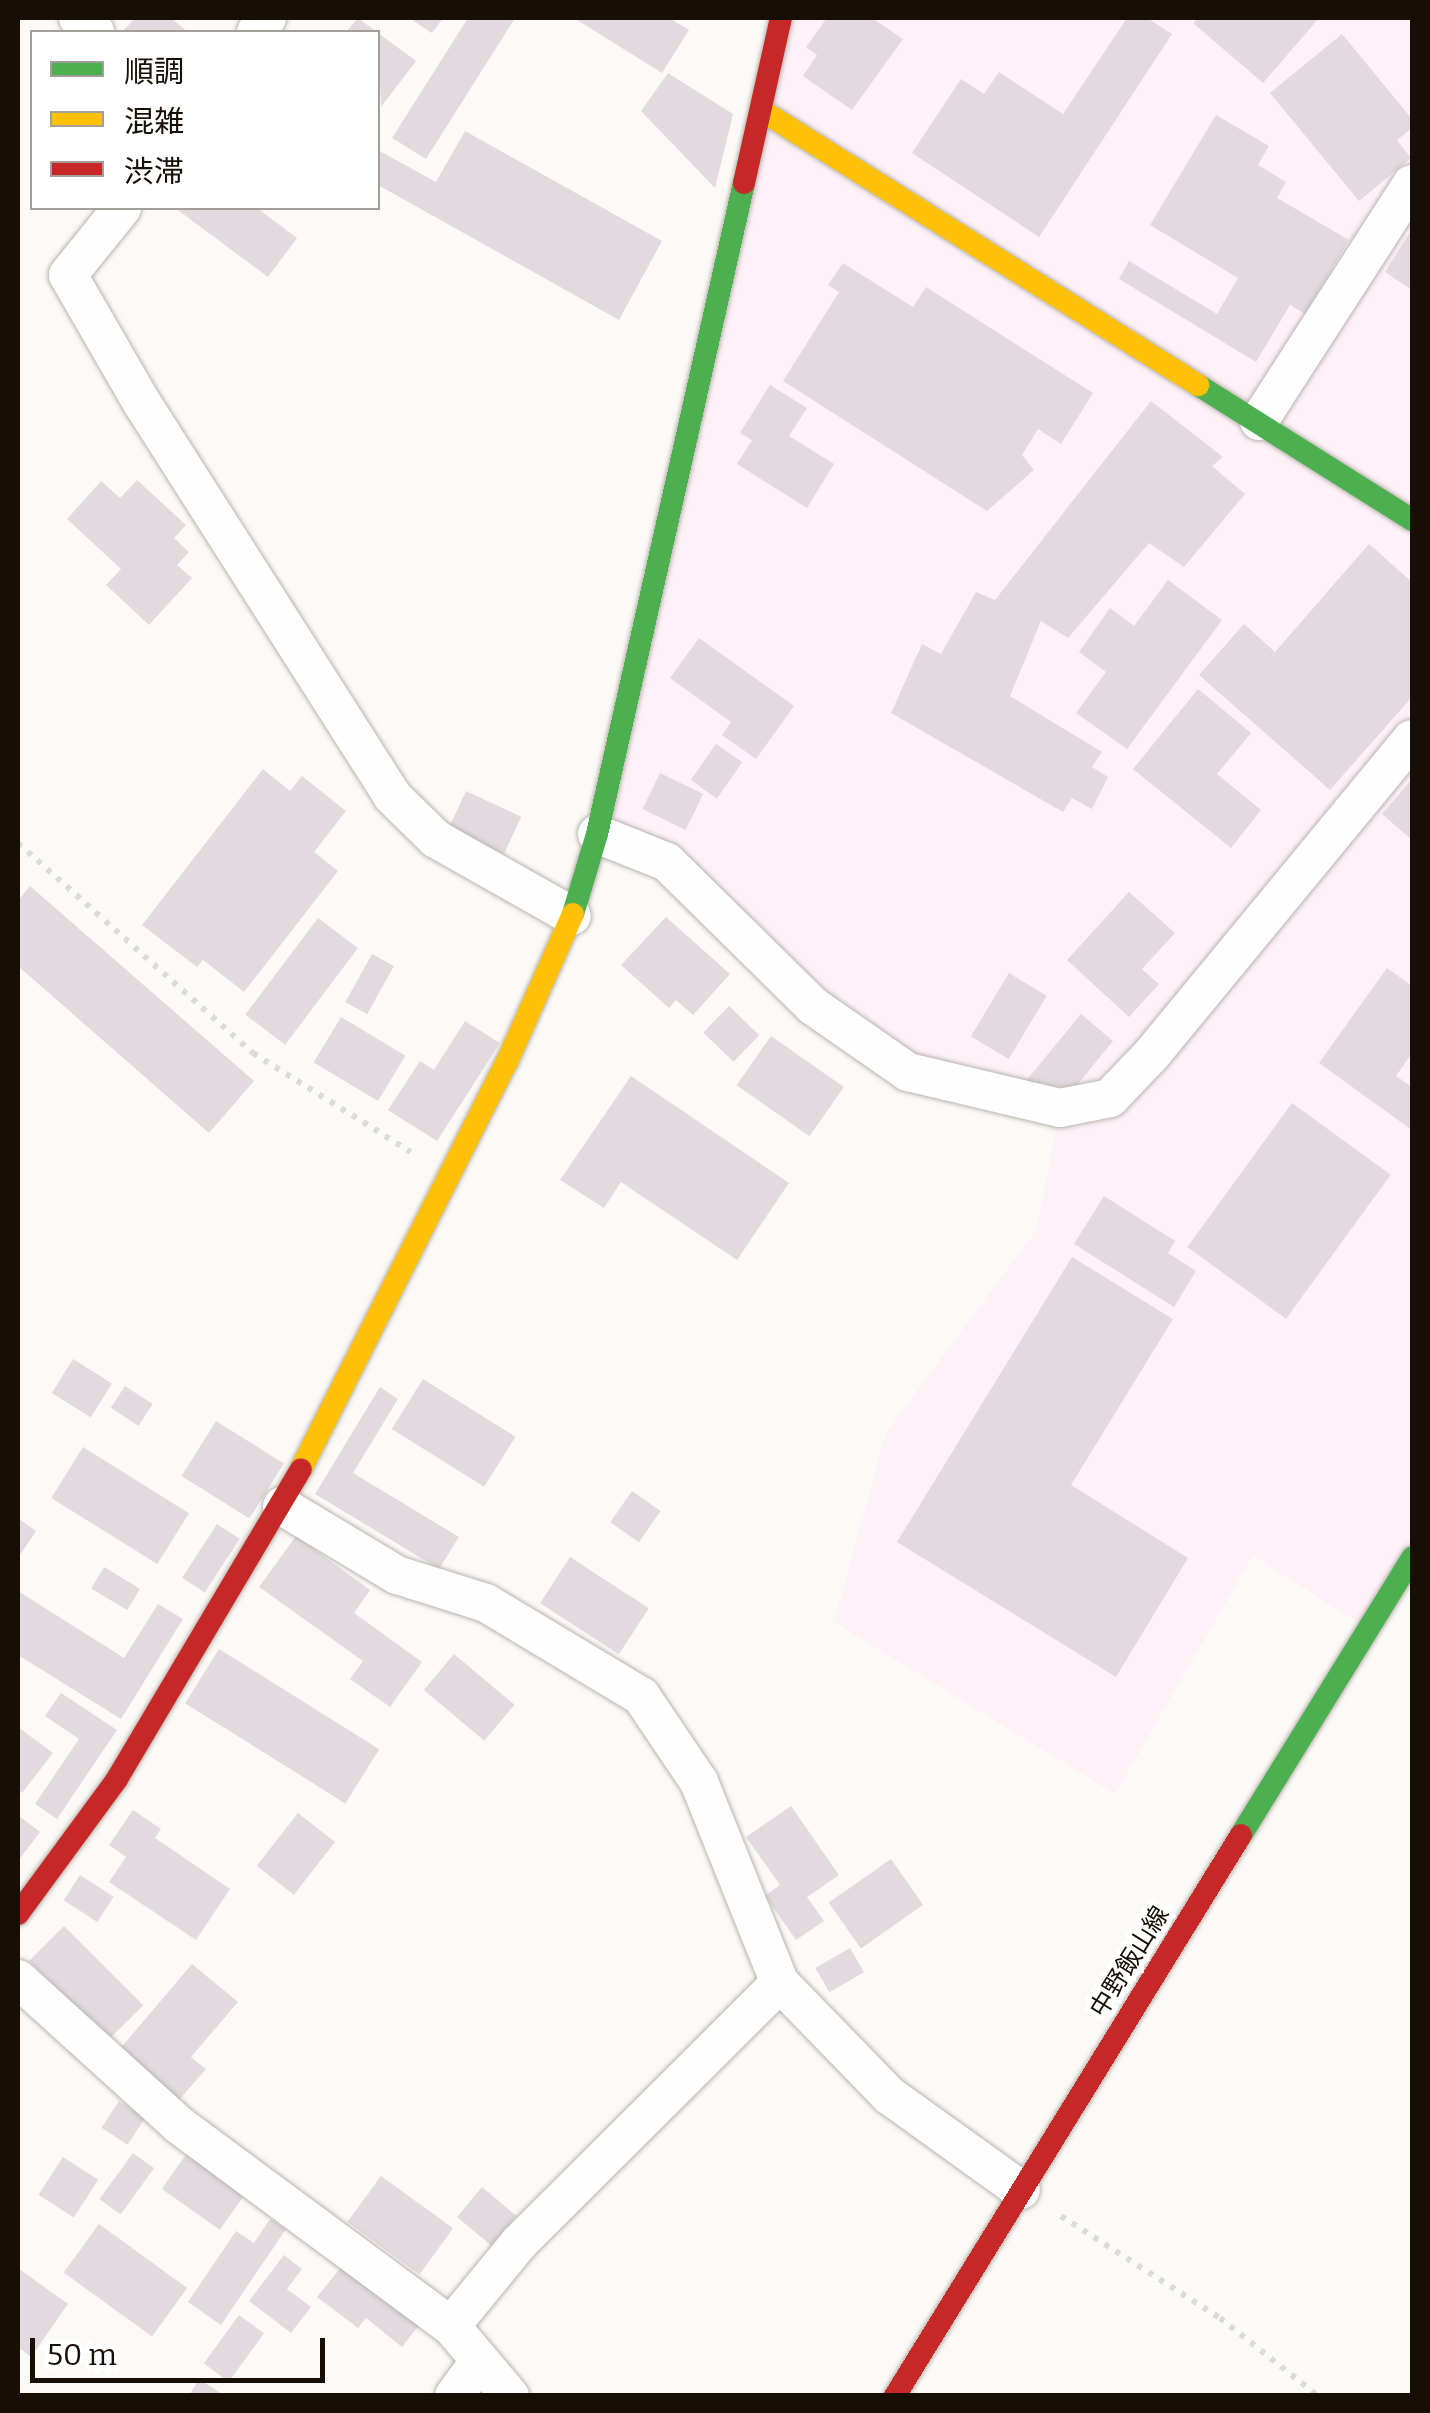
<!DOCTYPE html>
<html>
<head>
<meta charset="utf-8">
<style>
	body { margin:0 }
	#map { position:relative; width:1430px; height:2413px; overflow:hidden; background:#fcfaf7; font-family:Bitter,"Noto Sans JP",serif }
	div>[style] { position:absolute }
	.industrial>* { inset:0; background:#fef1f8 }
	.building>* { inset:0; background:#e2dadf; transform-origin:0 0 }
	.path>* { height:6px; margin-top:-3px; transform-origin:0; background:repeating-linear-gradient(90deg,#dbdbd9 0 5px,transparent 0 13px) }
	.roads { filter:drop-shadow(0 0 2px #b9b4ad) drop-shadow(0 0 2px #b9b4ad) }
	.street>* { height:38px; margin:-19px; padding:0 19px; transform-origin:19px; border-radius:19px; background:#fffefe }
	.fast>* { height:22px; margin:-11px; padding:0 11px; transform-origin:11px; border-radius:11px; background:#4caf50 }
	.slow>* { height:22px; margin:-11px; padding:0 11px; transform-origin:11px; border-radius:11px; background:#ffc107 }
	.jam>* { height:22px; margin:-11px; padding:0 11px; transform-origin:11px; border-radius:11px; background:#c62828 }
	span { translate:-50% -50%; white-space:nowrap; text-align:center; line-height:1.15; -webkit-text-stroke:10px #fff; paint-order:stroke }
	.street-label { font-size:25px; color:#170e05 }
	.frame { position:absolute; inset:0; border:20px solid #170e05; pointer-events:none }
	.legend { position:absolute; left:30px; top:30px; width:350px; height:180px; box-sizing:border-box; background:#fff; border:2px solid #a29f9b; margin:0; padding:12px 18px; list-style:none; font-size:30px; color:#170e05 }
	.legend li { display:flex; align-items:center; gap:20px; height:50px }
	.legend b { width:50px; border:2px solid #a29f9b }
	.scale { position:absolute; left:30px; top:2338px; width:295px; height:45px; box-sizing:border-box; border:5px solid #170e05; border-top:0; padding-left:12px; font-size:30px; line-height:35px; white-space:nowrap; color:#170e05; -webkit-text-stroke:8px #fff; paint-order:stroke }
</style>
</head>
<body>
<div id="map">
	<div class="industrial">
		<i style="clip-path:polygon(781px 18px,1412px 18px,1412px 1558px,1368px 1629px,1253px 1556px,1115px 1794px,834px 1622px,886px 1433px,1037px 1229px,1060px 1108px,908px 1072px,667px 862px,597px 834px)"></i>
	</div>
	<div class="building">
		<i style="clip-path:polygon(135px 18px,171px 18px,188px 32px,122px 32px)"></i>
		<i style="clip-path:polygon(358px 18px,416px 61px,381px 107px,378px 32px,346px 32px)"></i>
		<i style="clip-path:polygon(409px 18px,443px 18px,432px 33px)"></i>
		<i style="clip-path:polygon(468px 18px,515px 18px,426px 159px,392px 138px)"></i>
		<i style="clip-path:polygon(574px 18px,669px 18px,689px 30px,662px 73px)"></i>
		<i style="clip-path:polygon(827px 18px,872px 18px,903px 39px,852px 110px,803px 76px,817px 55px,806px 47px)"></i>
		<i style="clip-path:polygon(1127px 18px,1147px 18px,1172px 34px,1039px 237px,912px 153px,961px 79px,984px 94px,999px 72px,1063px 114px)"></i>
		<i style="clip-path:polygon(1198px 18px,1319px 18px,1263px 83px,1193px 23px)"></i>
		<i style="clip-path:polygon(1342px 34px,1412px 119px,1412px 128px,1397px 140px,1411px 158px,1359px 201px,1270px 93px)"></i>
		<i style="clip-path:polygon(668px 73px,733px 114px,715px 188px,641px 111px)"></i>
		<i style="clip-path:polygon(1216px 115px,1269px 146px,1258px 165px,1286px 182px,1277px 198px,1349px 240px,1305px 314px,1290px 305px,1256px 362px,1119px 279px,1129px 261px,1217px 314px,1238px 278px,1150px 225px)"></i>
		<i style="clip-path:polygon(465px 131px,662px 241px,619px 320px,378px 185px,378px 150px,436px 182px)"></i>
		<i style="clip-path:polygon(175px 208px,257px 208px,297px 238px,268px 277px)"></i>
		<i style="clip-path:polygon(1412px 229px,1412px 290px,1385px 272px)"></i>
		<i style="clip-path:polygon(843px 263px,913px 307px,926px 287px,1093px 393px,1061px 444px,1038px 429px,1022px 455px,1034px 470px,987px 511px,783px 381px,839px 292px,828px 285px)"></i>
		<i style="clip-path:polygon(770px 385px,807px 408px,789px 436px,834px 464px,807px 508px,737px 464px,752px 440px,740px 433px)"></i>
		<i style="clip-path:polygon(1151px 401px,1223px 457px,1212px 466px,1245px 494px,1184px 567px,1149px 543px,1068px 638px,1041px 621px,1010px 696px,1102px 752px,1092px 767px,1108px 777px,1092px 809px,1072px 798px,1063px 812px,891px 713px,922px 644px,941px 654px,976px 592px,995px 600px)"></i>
		<i style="clip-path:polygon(137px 480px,186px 525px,174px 538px,189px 552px,177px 565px,192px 578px,149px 625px,106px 585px,121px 569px,67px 519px,101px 481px,120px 498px)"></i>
		<i style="clip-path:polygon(1369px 544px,1412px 582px,1412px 697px,1330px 790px,1199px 675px,1244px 624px,1275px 652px)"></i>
		<i style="clip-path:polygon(1168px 580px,1222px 620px,1127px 749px,1076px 713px,1106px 672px,1079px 652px,1110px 608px,1134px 626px)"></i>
		<i style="clip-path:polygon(699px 638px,794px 706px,756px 759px,722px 735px,731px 722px,670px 678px)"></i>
		<i style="clip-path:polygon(1198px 689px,1251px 733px,1217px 774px,1261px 810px,1231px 848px,1133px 769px)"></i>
		<i style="left:716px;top:744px;width:32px;height:44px;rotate:35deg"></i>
		<i style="clip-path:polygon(263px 769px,290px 791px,302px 776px,346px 811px,314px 852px,338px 871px,244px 992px,203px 960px,197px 967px,142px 925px)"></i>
		<i style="left:660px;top:773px;width:48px;height:40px;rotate:26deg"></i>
		<i style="clip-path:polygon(1412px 779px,1412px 840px,1382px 814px)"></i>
		<i style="left:466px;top:791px;width:61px;height:41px;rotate:25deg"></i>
		<i style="clip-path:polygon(30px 886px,254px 1081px,209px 1133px,18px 966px,18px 901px)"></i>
		<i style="clip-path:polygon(1129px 892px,1175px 933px,1142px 969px,1159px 984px,1129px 1017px,1067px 960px)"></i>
		<i style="clip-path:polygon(666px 917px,730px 974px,693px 1015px,676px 1000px,669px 1008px,621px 965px)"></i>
		<i style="left:318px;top:918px;width:50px;height:121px;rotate:37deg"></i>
		<i style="left:372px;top:954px;width:25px;height:55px;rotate:29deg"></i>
		<i style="clip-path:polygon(1387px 968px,1412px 986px,1412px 1053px,1396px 1076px,1412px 1087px,1412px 1130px,1319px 1063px)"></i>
		<i style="left:1009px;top:973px;width:44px;height:74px;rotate:31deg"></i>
		<i style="left:729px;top:1006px;width:42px;height:37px;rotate:44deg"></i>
		<i style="clip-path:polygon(1081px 1014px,1113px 1041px,1074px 1089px,1026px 1081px)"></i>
		<i style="left:341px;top:1017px;width:75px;height:53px;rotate:31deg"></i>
		<i style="clip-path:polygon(465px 1021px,500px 1043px,437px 1141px,388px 1110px,420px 1061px,434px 1070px)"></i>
		<i style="left:771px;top:1036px;width:89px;height:60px;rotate:35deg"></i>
		<i style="clip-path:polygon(631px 1076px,789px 1183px,737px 1260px,621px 1182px,604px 1208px,560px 1180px)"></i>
		<i style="left:1292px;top:1103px;width:122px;height:178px;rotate:36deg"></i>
		<i style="clip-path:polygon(1104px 1196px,1175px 1241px,1168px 1253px,1196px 1271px,1174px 1307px,1074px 1244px)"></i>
		<i style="clip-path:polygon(1072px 1257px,1173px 1319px,1071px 1485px,1188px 1558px,1116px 1677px,897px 1542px)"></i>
		<i style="left:73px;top:1359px;width:46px;height:40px;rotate:32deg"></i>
		<i style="left:423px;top:1379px;width:109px;height:59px;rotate:32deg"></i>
		<i style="left:125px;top:1386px;width:33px;height:26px;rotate:33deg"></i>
		<i style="clip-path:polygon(380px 1387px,398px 1399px,353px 1473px,459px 1537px,439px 1569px,315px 1494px)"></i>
		<i style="left:216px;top:1421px;width:80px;height:65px;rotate:32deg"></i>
		<i style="left:83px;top:1447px;width:125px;height:60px;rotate:32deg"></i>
		<i style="left:632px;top:1491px;width:35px;height:38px;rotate:35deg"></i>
		<i style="clip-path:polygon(18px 1518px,36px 1531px,18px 1558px)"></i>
		<i style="left:217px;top:1524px;width:27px;height:64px;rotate:33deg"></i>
		<i style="clip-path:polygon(296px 1536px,370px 1590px,354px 1613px,422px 1662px,390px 1707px,350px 1679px,363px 1661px,259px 1587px)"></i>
		<i style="left:570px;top:1557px;width:94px;height:55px;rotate:33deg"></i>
		<i style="left:104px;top:1567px;width:42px;height:25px;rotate:31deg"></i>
		<i style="clip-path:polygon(18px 1591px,124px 1658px,158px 1604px,183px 1619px,121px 1719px,18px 1655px)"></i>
		<i style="left:219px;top:1649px;width:189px;height:64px;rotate:32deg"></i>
		<i style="left:454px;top:1654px;width:79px;height:47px;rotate:40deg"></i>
		<i style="clip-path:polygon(61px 1693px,117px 1730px,57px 1819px,35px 1804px,79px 1739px,45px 1716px)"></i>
		<i style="clip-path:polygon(18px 1727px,53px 1753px,22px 1793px,18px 1790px)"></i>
		<i style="clip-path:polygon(791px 1806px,839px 1875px,807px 1897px,824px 1921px,796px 1940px,765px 1896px,780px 1885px,746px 1837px)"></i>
		<i style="clip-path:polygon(133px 1810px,161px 1829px,155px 1838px,230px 1889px,196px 1940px,109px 1882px,126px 1857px,109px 1845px)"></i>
		<i style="left:298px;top:1813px;width:47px;height:67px;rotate:38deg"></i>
		<i style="clip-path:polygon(18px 1815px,40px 1832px,18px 1861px)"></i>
		<i style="left:891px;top:1859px;width:56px;height:76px;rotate:55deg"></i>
		<i style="left:80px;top:1875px;width:40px;height:30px;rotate:33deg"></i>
		<i style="left:64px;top:1926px;width:112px;height:49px;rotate:45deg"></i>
		<i style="left:850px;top:1948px;width:28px;height:40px;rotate:60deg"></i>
		<i style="clip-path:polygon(192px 1964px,238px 2002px,191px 2057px,206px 2069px,179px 2100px,119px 2050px)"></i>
		<i style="left:119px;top:2101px;width:31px;height:32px;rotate:33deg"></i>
		<i style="left:133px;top:2153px;width:26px;height:57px;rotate:36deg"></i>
		<i style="left:187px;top:2153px;width:71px;height:44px;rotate:35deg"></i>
		<i style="left:63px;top:2157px;width:42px;height:45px;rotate:33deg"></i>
		<i style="left:381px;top:2176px;width:89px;height:57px;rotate:36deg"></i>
		<i style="left:482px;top:2187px;width:45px;height:39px;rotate:40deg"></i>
		<i style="clip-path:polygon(270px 2219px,286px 2229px,221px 2325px,188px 2302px,236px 2231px,254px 2243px)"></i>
		<i style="left:99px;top:2224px;width:109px;height:60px;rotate:36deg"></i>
		<i style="clip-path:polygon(284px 2255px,302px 2269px,287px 2289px,311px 2307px,291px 2333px,249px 2301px)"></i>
		<i style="clip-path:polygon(342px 2266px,419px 2325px,402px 2347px,366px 2318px,358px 2328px,317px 2297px)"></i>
		<i style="clip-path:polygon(18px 2268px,68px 2304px,31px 2357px,18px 2347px)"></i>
		<i style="left:239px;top:2315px;width:31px;height:60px;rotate:36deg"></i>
		<i style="clip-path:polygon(199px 2379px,225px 2396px,189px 2396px)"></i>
	</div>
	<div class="path">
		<i style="left:18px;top:843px;width:315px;rotate:41.8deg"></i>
		<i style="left:253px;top:1053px;width:186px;rotate:32.1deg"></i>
		<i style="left:1061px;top:2216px;width:189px;rotate:32.7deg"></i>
		<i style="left:1220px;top:2318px;width:125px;rotate:38.5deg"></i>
	</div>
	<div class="roads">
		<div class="street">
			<i style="left:78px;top:18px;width:22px;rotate:39deg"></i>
			<i style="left:256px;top:32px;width:18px;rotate:-52deg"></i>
			<i style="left:122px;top:208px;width:86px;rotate:128.9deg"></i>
			<i style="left:68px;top:275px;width:148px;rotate:60deg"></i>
			<i style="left:142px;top:403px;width:466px;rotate:57.5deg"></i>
			<i style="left:392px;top:796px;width:62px;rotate:44.3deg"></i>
			<i style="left:436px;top:839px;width:156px;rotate:29.5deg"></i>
			<i style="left:1259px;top:421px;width:282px;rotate:-57.2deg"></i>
			<i style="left:597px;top:834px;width:75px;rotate:21.8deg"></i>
			<i style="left:667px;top:862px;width:205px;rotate:44.6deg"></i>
			<i style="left:813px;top:1006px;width:116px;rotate:34.8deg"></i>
			<i style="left:908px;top:1072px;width:156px;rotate:13.3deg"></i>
			<i style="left:1060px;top:1108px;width:51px;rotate:-11.3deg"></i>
			<i style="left:1110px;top:1098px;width:61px;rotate:-46.3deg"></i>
			<i style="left:1152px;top:1054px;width:408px;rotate:-50.5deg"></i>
			<i style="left:282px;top:1506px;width:134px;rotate:31deg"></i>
			<i style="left:397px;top:1575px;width:93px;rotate:17.5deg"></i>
			<i style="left:486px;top:1603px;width:181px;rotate:31deg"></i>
			<i style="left:641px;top:1696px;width:104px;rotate:56deg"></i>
			<i style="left:699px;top:1782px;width:217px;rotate:68.1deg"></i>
			<i style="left:780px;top:1983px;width:158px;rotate:45.8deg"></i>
			<i style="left:890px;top:2096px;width:161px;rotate:35.7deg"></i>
			<i style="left:18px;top:1979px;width:217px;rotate:42.2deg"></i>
			<i style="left:179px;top:2125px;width:338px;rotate:36.5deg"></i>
			<i style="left:451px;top:2326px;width:92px;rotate:49.9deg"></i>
			<i style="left:451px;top:2326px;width:107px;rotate:-50.7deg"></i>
			<i style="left:519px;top:2243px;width:368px;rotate:-44.9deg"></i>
			<i style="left:454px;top:2396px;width:41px;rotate:-54deg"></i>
		</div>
		<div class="fast">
			<i style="left:1198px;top:385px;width:253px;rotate:32.2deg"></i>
			<i style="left:573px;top:914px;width:84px;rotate:-73.3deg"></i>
			<i style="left:597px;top:834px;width:667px;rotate:-77.28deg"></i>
			<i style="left:1241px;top:1835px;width:326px;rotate:-58.3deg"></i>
		</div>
		<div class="slow">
			<i style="left:764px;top:112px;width:513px;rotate:32.17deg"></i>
			<i style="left:301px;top:1469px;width:456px;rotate:-63.2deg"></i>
			<i style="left:507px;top:1062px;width:162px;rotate:-66deg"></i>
		</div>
		<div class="jam">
			<i style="left:744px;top:183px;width:169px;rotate:-77.4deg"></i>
			<i style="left:18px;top:1914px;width:167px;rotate:-53.7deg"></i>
			<i style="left:117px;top:1779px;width:360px;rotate:-59.3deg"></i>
			<i style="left:895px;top:2396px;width:659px;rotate:-58.34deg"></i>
		</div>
	</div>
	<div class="street-label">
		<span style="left:1130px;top:1962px;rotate:-58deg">中野飯山線</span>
	</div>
	<div class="frame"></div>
	<ul class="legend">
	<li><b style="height:12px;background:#4caf50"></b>順調</li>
	<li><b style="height:12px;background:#ffc107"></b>混雑</li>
	<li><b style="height:12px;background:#c62828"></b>渋滞</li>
	</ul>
	<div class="scale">50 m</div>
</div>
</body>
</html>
